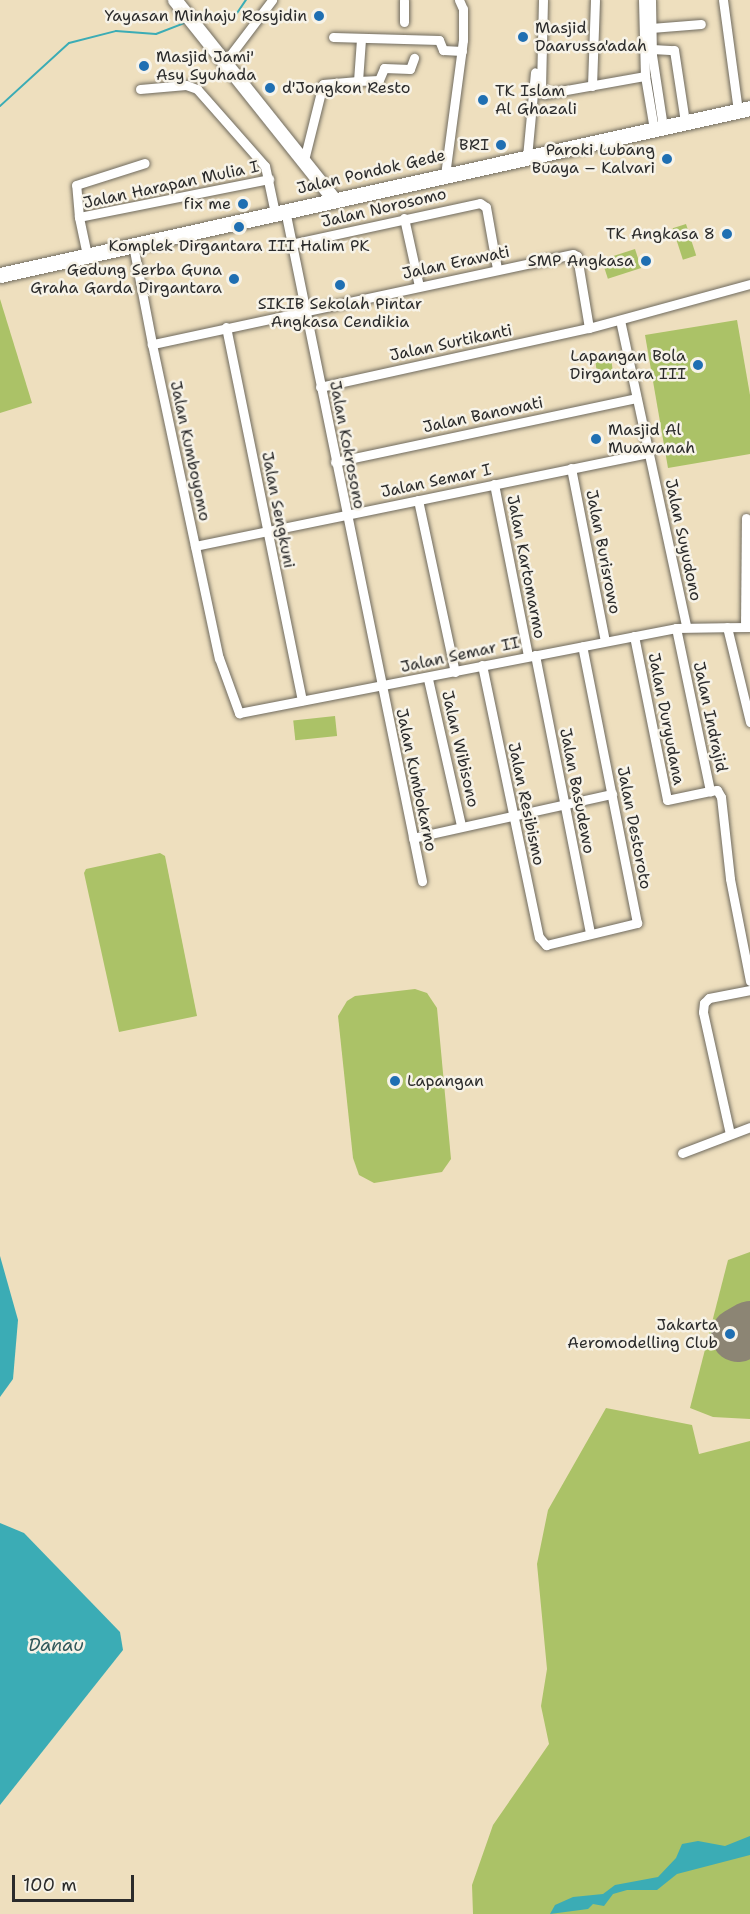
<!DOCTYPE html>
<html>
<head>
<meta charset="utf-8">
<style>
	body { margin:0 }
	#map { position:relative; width:750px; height:1914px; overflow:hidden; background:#eedfbe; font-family:"Shantell Sans",sans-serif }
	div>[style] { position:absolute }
	.green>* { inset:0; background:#abc267; transform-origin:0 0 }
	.water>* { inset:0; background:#3bacb5 }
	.stream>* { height:2px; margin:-1px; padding:0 1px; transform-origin:1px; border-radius:1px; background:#3bacb5 }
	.runway>* { height:54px; margin:-27px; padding:0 27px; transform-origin:27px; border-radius:27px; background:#8c8574 }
	.roads { filter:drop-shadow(0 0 2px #6f6a5e) drop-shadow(0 0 2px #6f6a5e) }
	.street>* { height:9px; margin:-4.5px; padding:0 4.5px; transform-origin:4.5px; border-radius:4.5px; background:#fff }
	.secondary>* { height:14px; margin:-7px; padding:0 7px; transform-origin:7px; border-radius:7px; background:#fff }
	.primary>* { height:15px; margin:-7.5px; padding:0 7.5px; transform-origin:7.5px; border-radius:7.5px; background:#fff }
	.dots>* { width:16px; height:16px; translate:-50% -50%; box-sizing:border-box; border:3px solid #f7f3e8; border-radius:50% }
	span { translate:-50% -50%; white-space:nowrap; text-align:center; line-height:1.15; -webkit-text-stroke:5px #f7f3e8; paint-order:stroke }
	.poi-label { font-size:16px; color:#2b2b2b }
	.right { translate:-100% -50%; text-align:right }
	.left { translate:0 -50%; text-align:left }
	.street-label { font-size:16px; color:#2b2b2b }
	.water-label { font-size:18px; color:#31585b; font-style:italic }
	.scale { position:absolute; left:12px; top:1875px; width:122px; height:27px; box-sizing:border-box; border:3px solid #2b2b2b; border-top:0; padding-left:8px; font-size:18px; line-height:21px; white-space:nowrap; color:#2b2b2b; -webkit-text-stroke:4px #f7f3e8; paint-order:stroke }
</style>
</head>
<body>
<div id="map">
	<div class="green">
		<i style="left:686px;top:224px;width:33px;height:14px;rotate:72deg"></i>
		<i style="left:635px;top:249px;width:20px;height:35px;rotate:72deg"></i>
		<i style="clip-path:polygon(0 299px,32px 403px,0 413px)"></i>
		<i style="clip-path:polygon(737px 320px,750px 395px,750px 454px,668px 468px,645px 335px)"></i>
		<i style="left:611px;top:357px;width:23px;height:16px;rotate:83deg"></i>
		<i style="left:335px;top:716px;width:20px;height:42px;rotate:84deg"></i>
		<i style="clip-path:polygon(160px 853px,165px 856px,197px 1016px,119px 1032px,84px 873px,86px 869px)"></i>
		<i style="clip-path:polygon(415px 989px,427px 993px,437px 1008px,451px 1159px,442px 1172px,374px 1183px,359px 1175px,353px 1158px,338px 1016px,347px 1001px,355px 996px)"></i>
		<i style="clip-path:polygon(750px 1252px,750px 1419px,713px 1417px,690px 1408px,728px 1260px)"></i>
		<i style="clip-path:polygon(606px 1408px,692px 1425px,699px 1454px,750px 1441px,750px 1914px,473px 1914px,472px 1885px,493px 1825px,549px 1744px,541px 1706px,547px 1669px,537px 1564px,548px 1510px)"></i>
	</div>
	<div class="water">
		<i style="clip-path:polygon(0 1256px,18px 1320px,13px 1379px,0 1397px)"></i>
		<i style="clip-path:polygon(0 1523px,24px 1533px,120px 1632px,123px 1650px,0 1805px)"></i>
		<i style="clip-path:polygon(750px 1836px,750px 1855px,677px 1874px,657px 1890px,627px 1890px,613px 1894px,604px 1906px,593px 1904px,588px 1909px,550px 1914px,555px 1905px,573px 1897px,603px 1894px,615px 1885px,658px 1877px,676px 1858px,682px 1844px,698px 1841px,725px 1846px)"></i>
	</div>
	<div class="stream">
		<i style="left:198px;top:20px;width:33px;rotate:3deg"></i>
		<i style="left:231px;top:22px;width:27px;rotate:-56deg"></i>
		<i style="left:0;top:106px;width:93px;rotate:-42.4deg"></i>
		<i style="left:69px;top:43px;width:49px;rotate:-14.3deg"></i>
		<i style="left:116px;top:31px;width:40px;rotate:4.3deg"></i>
		<i style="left:156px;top:34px;width:33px;rotate:-21deg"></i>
	</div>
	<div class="runway">
		<i style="left:738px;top:1335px;width:14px;rotate:-30deg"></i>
	</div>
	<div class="roads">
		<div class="street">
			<i style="left:543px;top:0;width:88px;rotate:91.3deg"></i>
			<i style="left:541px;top:88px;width:7px;rotate:63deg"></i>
			<i style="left:544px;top:94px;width:103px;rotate:-10.1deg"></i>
			<i style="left:643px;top:0;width:76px;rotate:88.5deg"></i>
			<i style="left:645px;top:76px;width:54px;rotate:80.4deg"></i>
			<i style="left:651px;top:0;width:55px;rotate:89deg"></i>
			<i style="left:652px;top:55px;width:73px;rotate:81.3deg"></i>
			<i style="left:723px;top:0;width:112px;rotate:82.3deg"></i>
			<i style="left:404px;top:22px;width:22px;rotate:-90deg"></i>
			<i style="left:651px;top:28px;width:50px;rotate:-4.6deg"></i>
			<i style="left:333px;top:37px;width:106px;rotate:1.6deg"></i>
			<i style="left:439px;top:40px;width:11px;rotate:68deg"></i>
			<i style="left:443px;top:50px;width:19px;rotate:3deg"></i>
			<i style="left:652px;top:49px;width:22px;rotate:3deg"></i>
			<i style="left:674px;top:50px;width:73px;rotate:81.3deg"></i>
			<i style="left:225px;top:62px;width:78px;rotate:-52.8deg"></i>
			<i style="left:358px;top:81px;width:21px;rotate:-3deg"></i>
			<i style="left:379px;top:80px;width:13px;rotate:-67deg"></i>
			<i style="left:384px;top:68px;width:26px;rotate:2deg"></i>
			<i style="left:410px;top:69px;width:12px;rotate:-70deg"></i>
			<i style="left:592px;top:86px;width:86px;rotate:-88deg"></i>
			<i style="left:140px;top:89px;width:46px;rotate:-5deg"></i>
			<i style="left:186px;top:85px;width:12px;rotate:20deg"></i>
			<i style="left:197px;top:89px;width:103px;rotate:48.6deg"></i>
			<i style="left:265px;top:166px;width:48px;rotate:78deg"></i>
			<i style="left:527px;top:157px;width:85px;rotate:-84.6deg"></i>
			<i style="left:304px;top:160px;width:78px;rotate:-76deg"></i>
			<i style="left:323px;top:84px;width:35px;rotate:-5deg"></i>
			<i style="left:358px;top:81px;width:42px;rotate:-85.9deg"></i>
			<i style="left:445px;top:175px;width:136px;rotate:-82.4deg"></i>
			<i style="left:463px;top:40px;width:31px;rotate:-90deg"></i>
			<i style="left:463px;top:9px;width:10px;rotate:-114deg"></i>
			<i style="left:285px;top:210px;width:685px;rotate:78.46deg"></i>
			<i style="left:79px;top:217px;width:32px;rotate:-95deg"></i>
			<i style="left:76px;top:185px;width:72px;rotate:-17.7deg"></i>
			<i style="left:404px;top:218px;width:70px;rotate:77.6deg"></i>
			<i style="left:291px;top:244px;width:193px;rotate:-12.2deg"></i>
			<i style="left:480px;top:203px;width:7px;rotate:34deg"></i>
			<i style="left:486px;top:207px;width:63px;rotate:79.9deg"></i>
			<i style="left:133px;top:245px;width:101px;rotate:79.1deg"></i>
			<i style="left:87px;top:255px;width:39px;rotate:-102deg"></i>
			<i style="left:79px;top:217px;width:194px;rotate:-11.3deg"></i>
			<i style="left:620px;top:320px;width:313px;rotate:77.8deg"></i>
			<i style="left:226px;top:327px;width:381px;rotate:78.5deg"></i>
			<i style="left:589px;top:328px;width:73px;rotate:-99.5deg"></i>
			<i style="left:577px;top:256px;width:4px;rotate:-153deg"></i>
			<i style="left:573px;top:254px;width:431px;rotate:167.9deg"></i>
			<i style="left:152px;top:344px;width:321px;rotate:78deg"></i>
			<i style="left:219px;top:658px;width:59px;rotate:70deg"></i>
			<i style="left:239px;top:713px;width:445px;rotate:-11deg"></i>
			<i style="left:676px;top:628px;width:74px;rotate:-0.8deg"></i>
			<i style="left:320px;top:387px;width:275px;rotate:-12.4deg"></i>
			<i style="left:589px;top:328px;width:167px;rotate:-15.3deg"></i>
			<i style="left:335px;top:462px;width:308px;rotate:-12deg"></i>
			<i style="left:571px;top:468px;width:176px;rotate:78.9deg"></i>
			<i style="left:494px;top:484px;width:175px;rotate:78.8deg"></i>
			<i style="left:418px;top:500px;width:176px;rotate:77.9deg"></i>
			<i style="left:195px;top:546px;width:463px;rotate:-11.6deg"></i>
			<i style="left:727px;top:627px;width:98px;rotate:76.4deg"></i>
			<i style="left:745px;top:627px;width:109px;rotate:-89.5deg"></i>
			<i style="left:676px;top:628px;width:167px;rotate:78.2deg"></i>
			<i style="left:710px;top:791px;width:7px;rotate:-8deg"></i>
			<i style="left:717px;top:790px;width:8px;rotate:60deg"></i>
			<i style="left:721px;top:797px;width:82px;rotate:83.7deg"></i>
			<i style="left:730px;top:879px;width:104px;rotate:78.9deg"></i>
			<i style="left:634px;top:636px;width:167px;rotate:78.6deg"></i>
			<i style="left:667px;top:800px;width:44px;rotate:-11.8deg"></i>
			<i style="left:535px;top:655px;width:284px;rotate:78.8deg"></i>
			<i style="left:482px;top:665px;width:278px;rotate:78.2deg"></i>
			<i style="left:539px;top:937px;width:11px;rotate:49deg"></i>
			<i style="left:546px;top:945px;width:94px;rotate:-13.6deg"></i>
			<i style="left:637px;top:923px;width:282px;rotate:-101.2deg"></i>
			<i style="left:428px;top:679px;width:151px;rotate:77.3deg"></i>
			<i style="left:413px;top:838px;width:204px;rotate:-12.5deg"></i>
			<i style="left:730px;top:1134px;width:125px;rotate:-102.5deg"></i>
			<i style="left:703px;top:1012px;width:9px;rotate:-84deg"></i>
			<i style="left:704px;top:1003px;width:7px;rotate:-45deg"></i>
			<i style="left:709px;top:998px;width:42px;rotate:-11deg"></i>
			<i style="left:682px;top:1153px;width:73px;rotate:-20.9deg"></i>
		</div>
		<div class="secondary">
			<i style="left:175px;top:0;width:255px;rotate:51.4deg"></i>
		</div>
		<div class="primary">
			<i style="left:0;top:275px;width:768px;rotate:-12.55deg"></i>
		</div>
	</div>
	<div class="dots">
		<i style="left:319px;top:16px;background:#1f6fb2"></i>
		<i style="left:523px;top:37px;background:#1f6fb2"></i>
		<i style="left:144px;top:66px;background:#1f6fb2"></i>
		<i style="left:270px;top:88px;background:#1f6fb2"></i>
		<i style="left:483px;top:100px;background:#1f6fb2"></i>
		<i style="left:501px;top:145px;background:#1f6fb2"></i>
		<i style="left:667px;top:159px;background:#1f6fb2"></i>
		<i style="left:243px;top:204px;background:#1f6fb2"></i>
		<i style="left:239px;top:227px;background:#1f6fb2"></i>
		<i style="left:727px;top:234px;background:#1f6fb2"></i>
		<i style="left:646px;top:261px;background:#1f6fb2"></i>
		<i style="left:234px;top:279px;background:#1f6fb2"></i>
		<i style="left:340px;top:285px;background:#1f6fb2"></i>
		<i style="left:698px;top:365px;background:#1f6fb2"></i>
		<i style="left:596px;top:439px;background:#1f6fb2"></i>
		<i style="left:395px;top:1081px;background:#1f6fb2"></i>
		<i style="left:730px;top:1334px;background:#1f6fb2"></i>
	</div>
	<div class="poi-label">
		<span class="right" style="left:307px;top:16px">Yayasan Minhaju Rosyidin</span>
		<span class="left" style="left:535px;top:37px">Masjid<br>Daarussa'adah</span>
		<span class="left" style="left:156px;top:66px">Masjid Jami'<br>Asy Syuhada</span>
		<span class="left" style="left:282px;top:88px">d'Jongkon Resto</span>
		<span class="left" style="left:495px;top:100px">TK Islam<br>Al Ghazali</span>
		<span class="right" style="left:489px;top:145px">BRI</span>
		<span class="right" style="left:655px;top:159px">Paroki Lubang<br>Buaya – Kalvari</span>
		<span class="right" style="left:231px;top:204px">fix me</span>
		<span class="right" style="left:715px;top:234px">TK Angkasa 8</span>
		<span style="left:239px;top:246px">Komplek Dirgantara III Halim PK</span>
		<span class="right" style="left:634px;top:261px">SMP Angkasa</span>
		<span class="right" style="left:222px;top:279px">Gedung Serba Guna<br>Graha Garda Dirgantara</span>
		<span style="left:340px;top:313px">SIKIB Sekolah Pintar<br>Angkasa Cendikia</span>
		<span class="right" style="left:686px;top:365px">Lapangan Bola<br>Dirgantara III</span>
		<span class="left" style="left:608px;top:439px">Masjid Al<br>Muawanah</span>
		<span class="left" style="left:407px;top:1081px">Lapangan</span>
		<span class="right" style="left:718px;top:1334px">Jakarta<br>Aeromodelling Club</span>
	</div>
	<div class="street-label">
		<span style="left:371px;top:172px;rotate:-13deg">Jalan Pondok Gede</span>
		<span style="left:171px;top:185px;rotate:-12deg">Jalan Harapan Mulia I</span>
		<span style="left:384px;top:208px;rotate:-13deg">Jalan Norosomo</span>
		<span style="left:456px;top:263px;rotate:-12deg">Jalan Erawati</span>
		<span style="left:451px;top:343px;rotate:-12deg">Jalan Surtikanti</span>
		<span style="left:483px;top:415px;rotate:-12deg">Jalan Banowati</span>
		<span style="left:347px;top:445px;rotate:79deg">Jalan Kokrosono</span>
		<span style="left:190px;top:451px;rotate:78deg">Jalan Kumboyomo</span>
		<span style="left:436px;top:481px;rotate:-12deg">Jalan Semar I</span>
		<span style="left:278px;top:510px;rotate:79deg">Jalan Sengkuni</span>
		<span style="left:683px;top:540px;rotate:78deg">Jalan Suyudono</span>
		<span style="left:603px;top:552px;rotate:79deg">Jalan Burisrowo</span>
		<span style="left:526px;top:567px;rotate:79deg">Jalan Kartomarmo</span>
		<span style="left:460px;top:655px;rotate:-12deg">Jalan Semar II</span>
		<span style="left:710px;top:717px;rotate:78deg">Jalan Indrajid</span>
		<span style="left:666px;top:719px;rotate:79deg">Jalan Duryudana</span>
		<span style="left:460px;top:749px;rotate:77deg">Jalan Wibisono</span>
		<span style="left:416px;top:780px;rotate:78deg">Jalan Kumbokarno</span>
		<span style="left:577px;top:791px;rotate:79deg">Jalan Basudewo</span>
		<span style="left:526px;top:804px;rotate:78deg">Jalan Resibismo</span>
		<span style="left:634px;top:828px;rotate:79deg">Jalan Destoroto</span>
	</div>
	<div class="water-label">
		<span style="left:56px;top:1645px">Danau</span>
	</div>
	<div class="scale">100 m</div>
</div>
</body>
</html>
